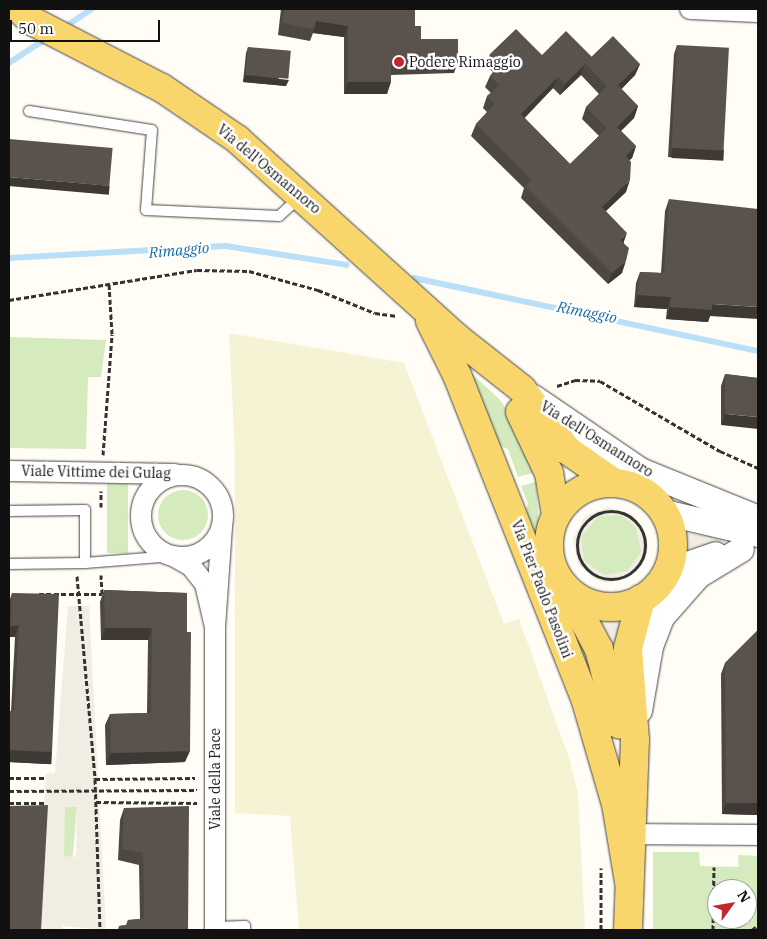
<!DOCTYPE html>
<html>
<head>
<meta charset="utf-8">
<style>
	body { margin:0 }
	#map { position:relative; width:767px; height:939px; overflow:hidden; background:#fffdf5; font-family:"IBM Plex Serif",serif }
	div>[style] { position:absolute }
	.farmland>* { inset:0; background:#f6f3d4 }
	.green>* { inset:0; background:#d5ebbd; transform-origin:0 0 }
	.round { border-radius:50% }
	.plaza>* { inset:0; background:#f1ede2 }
	.stream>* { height:6px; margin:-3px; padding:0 3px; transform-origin:3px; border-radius:3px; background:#b9e0f7 }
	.path>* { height:3px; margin-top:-1.5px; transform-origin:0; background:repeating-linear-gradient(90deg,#333 0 5px,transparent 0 7.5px) }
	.path>.ring { margin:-1.5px; padding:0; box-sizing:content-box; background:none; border:3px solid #333; border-radius:50% }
	.roads { filter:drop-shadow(0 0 1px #444) drop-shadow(0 0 1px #444) }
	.service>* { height:10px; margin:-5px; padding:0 5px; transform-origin:5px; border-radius:5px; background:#fff }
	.minor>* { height:20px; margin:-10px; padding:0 10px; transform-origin:10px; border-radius:10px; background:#fff }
	.minor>.ring { margin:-10px; padding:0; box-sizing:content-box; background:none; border:20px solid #fff; border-radius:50% }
	.tertiary>* { height:25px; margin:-12.5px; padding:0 12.5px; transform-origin:12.5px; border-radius:12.5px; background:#fff }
	.primary>* { height:28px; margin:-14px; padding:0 14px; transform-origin:14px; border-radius:14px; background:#f9d66b }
	.primary>.ring { margin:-14px; padding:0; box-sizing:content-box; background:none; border:28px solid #f9d66b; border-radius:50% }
	.wall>* { inset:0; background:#4d4742 }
	.shaded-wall>* { inset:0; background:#3f3936; transform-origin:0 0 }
	.building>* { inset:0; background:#5a524d; transform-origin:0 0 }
	.dots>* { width:14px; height:14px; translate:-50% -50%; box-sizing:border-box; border:2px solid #fff; border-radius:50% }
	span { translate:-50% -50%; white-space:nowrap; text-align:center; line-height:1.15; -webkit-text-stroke:5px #fff; paint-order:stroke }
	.poi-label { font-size:14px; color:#111 }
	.left { translate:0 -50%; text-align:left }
	.street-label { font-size:14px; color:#111 }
	.water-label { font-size:15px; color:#1768a6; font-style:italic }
	.frame { position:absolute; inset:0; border:10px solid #111; pointer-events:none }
	.north { position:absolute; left:707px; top:879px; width:50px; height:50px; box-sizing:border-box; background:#fff; border:1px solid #a0a0a0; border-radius:50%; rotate:58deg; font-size:14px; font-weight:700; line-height:20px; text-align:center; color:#111 }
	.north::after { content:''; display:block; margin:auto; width:18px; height:22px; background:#c4262e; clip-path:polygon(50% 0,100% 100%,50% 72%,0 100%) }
	.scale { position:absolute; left:10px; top:20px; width:150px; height:22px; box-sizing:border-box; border:2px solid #111; border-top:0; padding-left:6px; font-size:15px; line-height:18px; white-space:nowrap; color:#111; -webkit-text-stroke:4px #fff; paint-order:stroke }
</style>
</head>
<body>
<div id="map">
	<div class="farmland">
		<i style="clip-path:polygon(229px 333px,404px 363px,504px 624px,519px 619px,570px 761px,578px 793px,585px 930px,299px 930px,290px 816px,235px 813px,235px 454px)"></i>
	</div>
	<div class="green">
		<i style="clip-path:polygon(9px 337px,106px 340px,101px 377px,88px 377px,86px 449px,9px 448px)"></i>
		<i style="clip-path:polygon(461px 363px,501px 401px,517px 426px,533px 473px,518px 477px,508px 449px,491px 443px)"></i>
		<i style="left:107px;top:480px;width:21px;height:73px"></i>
		<i style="clip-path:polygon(536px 482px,542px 566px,577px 625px,609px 725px,521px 519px,528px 504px,521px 486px)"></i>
		<i class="round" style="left:158px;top:490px;width:50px;height:50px"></i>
		<i class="round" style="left:580px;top:514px;width:62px;height:62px"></i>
		<i style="left:65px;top:806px;width:12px;height:51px;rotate:5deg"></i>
		<i style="clip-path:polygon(evenodd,653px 852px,699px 852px,700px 866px,739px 867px,738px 855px,758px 856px,758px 930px,653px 930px,653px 852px,717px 889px,747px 889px,747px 919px,717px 919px,717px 889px)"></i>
	</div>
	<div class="plaza">
		<i style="clip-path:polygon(evenodd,609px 507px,634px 515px,647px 536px,648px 548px,645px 559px,630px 577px,607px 583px,595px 579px,578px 564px,573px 539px,585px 516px,609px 507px,620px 515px,636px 527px,641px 552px,627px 571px,604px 575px,584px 561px,581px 536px,599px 516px,620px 515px)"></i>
		<i style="clip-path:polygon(682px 532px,723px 539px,725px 542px,680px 555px)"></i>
		<i style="clip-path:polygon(evenodd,68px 606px,89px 606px,106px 930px,63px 926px,62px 930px,37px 930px,46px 774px,55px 773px,68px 606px,65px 807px,77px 807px,76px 857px,64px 856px,65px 807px)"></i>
		<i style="clip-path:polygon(597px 619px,623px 621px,616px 664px)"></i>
	</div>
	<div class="stream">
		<i style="left:62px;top:29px;width:36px;rotate:-34deg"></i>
		<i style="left:9px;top:63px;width:45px;rotate:-33.3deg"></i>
		<i style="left:9px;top:258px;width:217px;rotate:-3.2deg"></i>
		<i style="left:226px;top:246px;width:122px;rotate:8.9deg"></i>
		<i style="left:414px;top:278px;width:352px;rotate:12deg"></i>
	</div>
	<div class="path">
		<i style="left:9px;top:300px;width:190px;rotate:-9.1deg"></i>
		<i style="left:197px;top:270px;width:52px;rotate:1.1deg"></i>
		<i style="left:249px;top:271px;width:72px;rotate:15.4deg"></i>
		<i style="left:318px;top:290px;width:61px;rotate:22deg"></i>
		<i style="left:375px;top:313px;width:22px;rotate:8deg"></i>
		<i style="left:557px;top:386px;width:19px;rotate:-18deg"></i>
		<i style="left:575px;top:380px;width:25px;rotate:2deg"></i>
		<i style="left:600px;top:381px;width:139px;rotate:30.3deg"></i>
		<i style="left:720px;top:451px;width:42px;rotate:24.1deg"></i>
		<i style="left:103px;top:455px;width:121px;rotate:-85.7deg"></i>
		<i style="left:112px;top:334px;width:51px;rotate:-93.4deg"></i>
		<i style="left:101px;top:507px;width:16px;rotate:-90deg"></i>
		<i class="ring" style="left:577px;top:511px;width:65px;height:65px"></i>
		<i style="left:77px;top:576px;width:204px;rotate:84.9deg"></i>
		<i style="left:95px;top:779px;width:151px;rotate:88.1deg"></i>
		<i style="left:39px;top:594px;width:63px"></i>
		<i style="left:102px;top:594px;width:19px;rotate:-93deg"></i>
		<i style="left:9px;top:778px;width:37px"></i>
		<i style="left:95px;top:779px;width:100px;rotate:-0.6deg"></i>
		<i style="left:9px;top:791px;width:188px;rotate:-0.3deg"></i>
		<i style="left:96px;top:802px;width:101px;rotate:0.6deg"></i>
		<i style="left:9px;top:803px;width:36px"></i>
		<i style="left:601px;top:930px;width:62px;rotate:-90deg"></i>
		<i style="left:713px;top:930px;width:63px;rotate:-89.1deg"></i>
		<i style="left:752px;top:930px;width:8px;rotate:-40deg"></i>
	</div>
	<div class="roads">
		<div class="service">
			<i style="left:29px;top:111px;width:124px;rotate:8.8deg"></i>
			<i style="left:152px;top:130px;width:80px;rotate:94.3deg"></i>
			<i style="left:146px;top:210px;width:133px;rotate:2.6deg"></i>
			<i style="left:279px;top:216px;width:27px;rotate:-42deg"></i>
			<i style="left:9px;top:511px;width:76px;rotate:-0.8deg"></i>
			<i style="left:85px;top:510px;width:53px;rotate:90deg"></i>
			<i style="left:85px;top:563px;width:76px;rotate:179.2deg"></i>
			<i style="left:85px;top:563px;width:88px;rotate:-4.5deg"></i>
			<i style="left:215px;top:927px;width:30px;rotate:-2deg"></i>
			<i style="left:245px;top:926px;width:4px;rotate:90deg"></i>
		</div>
		<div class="minor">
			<i style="left:690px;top:9px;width:68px;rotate:2.5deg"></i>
			<i style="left:9px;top:471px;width:166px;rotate:1deg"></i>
			<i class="ring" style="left:141px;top:475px;width:62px;height:62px"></i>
			<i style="left:173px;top:556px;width:21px;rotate:29deg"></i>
			<i style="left:191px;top:566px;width:23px;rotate:52deg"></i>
			<i style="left:205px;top:584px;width:44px;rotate:76.9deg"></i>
			<i style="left:215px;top:627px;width:100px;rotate:-86deg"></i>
			<i style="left:215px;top:627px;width:303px;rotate:90deg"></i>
			<i style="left:630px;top:834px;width:128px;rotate:0.4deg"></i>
		</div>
		<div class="tertiary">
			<i style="left:533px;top:397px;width:130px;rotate:34.3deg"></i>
			<i style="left:640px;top:470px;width:127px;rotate:22.1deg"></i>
			<i style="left:664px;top:512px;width:97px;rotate:13.2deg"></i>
			<i style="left:664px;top:578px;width:21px;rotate:-35deg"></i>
			<i style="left:681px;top:566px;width:36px;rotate:-19deg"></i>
			<i style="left:639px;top:710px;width:65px;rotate:-80.2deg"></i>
			<i style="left:650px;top:646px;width:31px;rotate:-69deg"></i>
			<i style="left:661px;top:617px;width:56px;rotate:-48.6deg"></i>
			<i style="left:698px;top:575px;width:50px;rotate:-31.2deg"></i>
		</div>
		<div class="primary">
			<i style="left:19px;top:9px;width:18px;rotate:43deg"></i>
			<i style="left:32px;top:21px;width:146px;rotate:27.3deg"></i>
			<i style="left:162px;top:88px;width:91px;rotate:34.2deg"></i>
			<i style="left:237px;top:139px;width:295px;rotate:42.1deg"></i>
			<i style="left:456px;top:337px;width:84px;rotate:38.2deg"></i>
			<i style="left:522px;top:389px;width:76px;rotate:53.6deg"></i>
			<i style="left:567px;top:450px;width:56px;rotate:34.8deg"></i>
			<i style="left:430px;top:321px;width:60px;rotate:63.4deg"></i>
			<i style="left:457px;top:375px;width:351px;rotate:68.4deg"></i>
			<i style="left:586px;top:701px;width:107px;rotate:73.8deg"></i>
			<i style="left:616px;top:804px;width:79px;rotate:80.5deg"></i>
			<i style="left:520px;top:412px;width:68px;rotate:64.6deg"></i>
			<i style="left:549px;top:473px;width:43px;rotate:80.5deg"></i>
			<i class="ring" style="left:549px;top:483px;width:96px;height:96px"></i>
			<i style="left:568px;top:591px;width:66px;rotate:61.9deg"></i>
			<i style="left:599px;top:649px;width:78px;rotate:75.1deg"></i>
			<i style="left:628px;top:930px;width:190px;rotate:-87.9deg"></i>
			<i style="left:635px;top:740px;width:92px;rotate:-94.4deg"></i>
			<i style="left:628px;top:648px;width:51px;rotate:-75.1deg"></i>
		</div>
	</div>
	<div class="wall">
		<i style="clip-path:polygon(281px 9px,415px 9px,415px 26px,421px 39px,454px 73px,391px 75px,387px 94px,344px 94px,344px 37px,313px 33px,310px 41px,278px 35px)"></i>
		<i style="clip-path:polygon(677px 45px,724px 151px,720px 160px,668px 157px,674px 54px)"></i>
		<i style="clip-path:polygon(248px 47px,286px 86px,243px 82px,246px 53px)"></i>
		<i style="clip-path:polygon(evenodd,490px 54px,542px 55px,592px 57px,640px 64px,635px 75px,621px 89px,638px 106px,634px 118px,621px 131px,636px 146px,632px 158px,629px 160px,626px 192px,606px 211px,624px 243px,622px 273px,608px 284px,521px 198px,524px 188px,471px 136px,476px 124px,487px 112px,483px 108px,487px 96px,491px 93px,485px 87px,490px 76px,493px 72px,486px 66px,490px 54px,581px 75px,599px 94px,586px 107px,582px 119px,599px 136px,570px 164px,524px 118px,553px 88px,560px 95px,581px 75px)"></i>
		<i style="clip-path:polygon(669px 199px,710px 316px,708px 322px,666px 319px,667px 309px,634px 307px,636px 283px,640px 272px,661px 273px,665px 211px)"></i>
		<i style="clip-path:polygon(725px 374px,758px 378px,721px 425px,721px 386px)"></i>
		<i style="clip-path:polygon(104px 590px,187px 593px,185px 762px,106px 765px,105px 725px,110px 714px,147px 713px,148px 640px,101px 640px,100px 602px)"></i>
		<i style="clip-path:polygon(12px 593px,52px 752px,47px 764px,9px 762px,9px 711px,11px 711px,15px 637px,9px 637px,9px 602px)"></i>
		<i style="clip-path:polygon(758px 630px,758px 815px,722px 814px,721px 674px,725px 663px)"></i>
		<i style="clip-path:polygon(124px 808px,188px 930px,118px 930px,119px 926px,126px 925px,128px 920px,140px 919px,139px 865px,118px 860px,120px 820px)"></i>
	</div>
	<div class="shaded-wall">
		<i style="clip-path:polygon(316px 21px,348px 26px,344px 37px,313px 33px)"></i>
		<i style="left:458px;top:62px;width:12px;height:67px;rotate:110deg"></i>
		<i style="clip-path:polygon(585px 63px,581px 75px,560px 95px,565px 84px)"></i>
		<i style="clip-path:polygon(640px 64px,635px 75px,614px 97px,618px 85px)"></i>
		<i style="clip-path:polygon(245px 75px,289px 80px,286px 86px,243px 82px)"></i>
		<i style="clip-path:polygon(558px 77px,553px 88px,517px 126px,521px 114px)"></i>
		<i style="clip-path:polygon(348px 82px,391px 82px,387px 94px,344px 94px)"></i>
		<i style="clip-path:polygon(638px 106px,634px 118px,613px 138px,617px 127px)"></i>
		<i style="clip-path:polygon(636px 146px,632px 158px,621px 168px,626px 156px)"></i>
		<i style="left:672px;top:148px;width:52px;height:10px;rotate:3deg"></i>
		<i style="left:9px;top:177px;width:101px;height:9px;rotate:5deg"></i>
		<i style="clip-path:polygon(630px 180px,626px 192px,597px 219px,602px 207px)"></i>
		<i style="clip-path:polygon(627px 233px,623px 244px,620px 240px)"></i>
		<i style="clip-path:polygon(626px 261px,622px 273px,608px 284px,612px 273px)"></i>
		<i style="clip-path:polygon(638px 295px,671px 297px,667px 309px,634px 307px)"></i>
		<i style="clip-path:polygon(712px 304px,758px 307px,758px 319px,710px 316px,708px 322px,666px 319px,670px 307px)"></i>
		<i style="clip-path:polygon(725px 414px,758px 417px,758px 429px,721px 425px)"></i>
		<i style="clip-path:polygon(19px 625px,15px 637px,9px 637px,9px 631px,11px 626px)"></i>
		<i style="clip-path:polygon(105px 628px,152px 628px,148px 640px,101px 640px)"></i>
		<i style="left:9px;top:750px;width:43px;height:12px;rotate:3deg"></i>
		<i style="clip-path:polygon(190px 751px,185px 762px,106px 765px,111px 753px)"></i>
		<i style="clip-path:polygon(726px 803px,758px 803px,758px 815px,722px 814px)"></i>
	</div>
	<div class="building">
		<i style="clip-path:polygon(284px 9px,415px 9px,415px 26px,421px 26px,421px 39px,458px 39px,458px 62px,391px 64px,391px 82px,348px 82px,348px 26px,316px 21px,314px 29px,282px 23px)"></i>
		<i style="clip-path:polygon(516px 29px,542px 55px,566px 31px,592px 57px,565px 84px,558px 77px,521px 114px,570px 164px,607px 128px,586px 107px,607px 86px,585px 63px,613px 36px,640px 64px,618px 85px,638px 106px,617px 127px,636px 146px,626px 156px,631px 162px,630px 180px,602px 207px,627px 233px,620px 240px,629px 248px,626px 261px,612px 273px,525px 186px,532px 180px,476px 124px,495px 104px,487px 96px,499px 85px,490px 76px,501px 64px,490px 54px)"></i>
		<i style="left:677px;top:45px;width:52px;height:103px;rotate:3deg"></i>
		<i style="left:248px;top:47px;width:43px;height:28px;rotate:5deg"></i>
		<i style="left:9px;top:139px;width:104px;height:38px;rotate:5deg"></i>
		<i style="clip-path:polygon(669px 199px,758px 209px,758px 307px,712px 304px,712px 310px,670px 307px,671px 297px,638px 295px,640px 272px,664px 273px)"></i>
		<i style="clip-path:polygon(725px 374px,758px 378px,758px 417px,725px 414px)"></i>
		<i style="clip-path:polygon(104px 590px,187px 593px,187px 632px,191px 632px,190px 751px,111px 753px,110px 714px,151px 713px,152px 628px,105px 628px)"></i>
		<i style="clip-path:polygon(12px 593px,59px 594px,52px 752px,9px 750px,9px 711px,14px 711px,19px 625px,11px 626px)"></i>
		<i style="clip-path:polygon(758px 630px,758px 803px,726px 803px,725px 663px)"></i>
		<i style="clip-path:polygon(48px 805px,41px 930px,9px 930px,9px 806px)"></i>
		<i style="clip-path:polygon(189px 806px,188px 930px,120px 930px,119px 926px,127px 925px,128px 920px,144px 919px,143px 853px,122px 849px,124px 808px)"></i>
	</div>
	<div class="dots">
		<i style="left:399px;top:62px;background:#c4262e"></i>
	</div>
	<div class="poi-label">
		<span class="left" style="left:409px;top:62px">Podere Rimaggio</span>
	</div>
	<div class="street-label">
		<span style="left:269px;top:169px;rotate:40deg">Via dell'Osmannoro</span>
		<span style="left:597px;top:439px;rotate:32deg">Via dell'Osmannoro</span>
		<span style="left:96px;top:472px;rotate:1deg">Viale Vittime dei Gulag</span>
		<span style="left:542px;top:589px;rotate:69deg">Via Pier Paolo Pasolini</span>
		<span style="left:215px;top:779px;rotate:-90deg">Viale della Pace</span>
	</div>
	<div class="water-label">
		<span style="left:179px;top:250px;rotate:-5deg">Rimaggio</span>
		<span style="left:587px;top:312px;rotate:11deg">Rimaggio</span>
	</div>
	<div class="frame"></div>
	<div class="north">N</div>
	<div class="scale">50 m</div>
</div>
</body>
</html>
